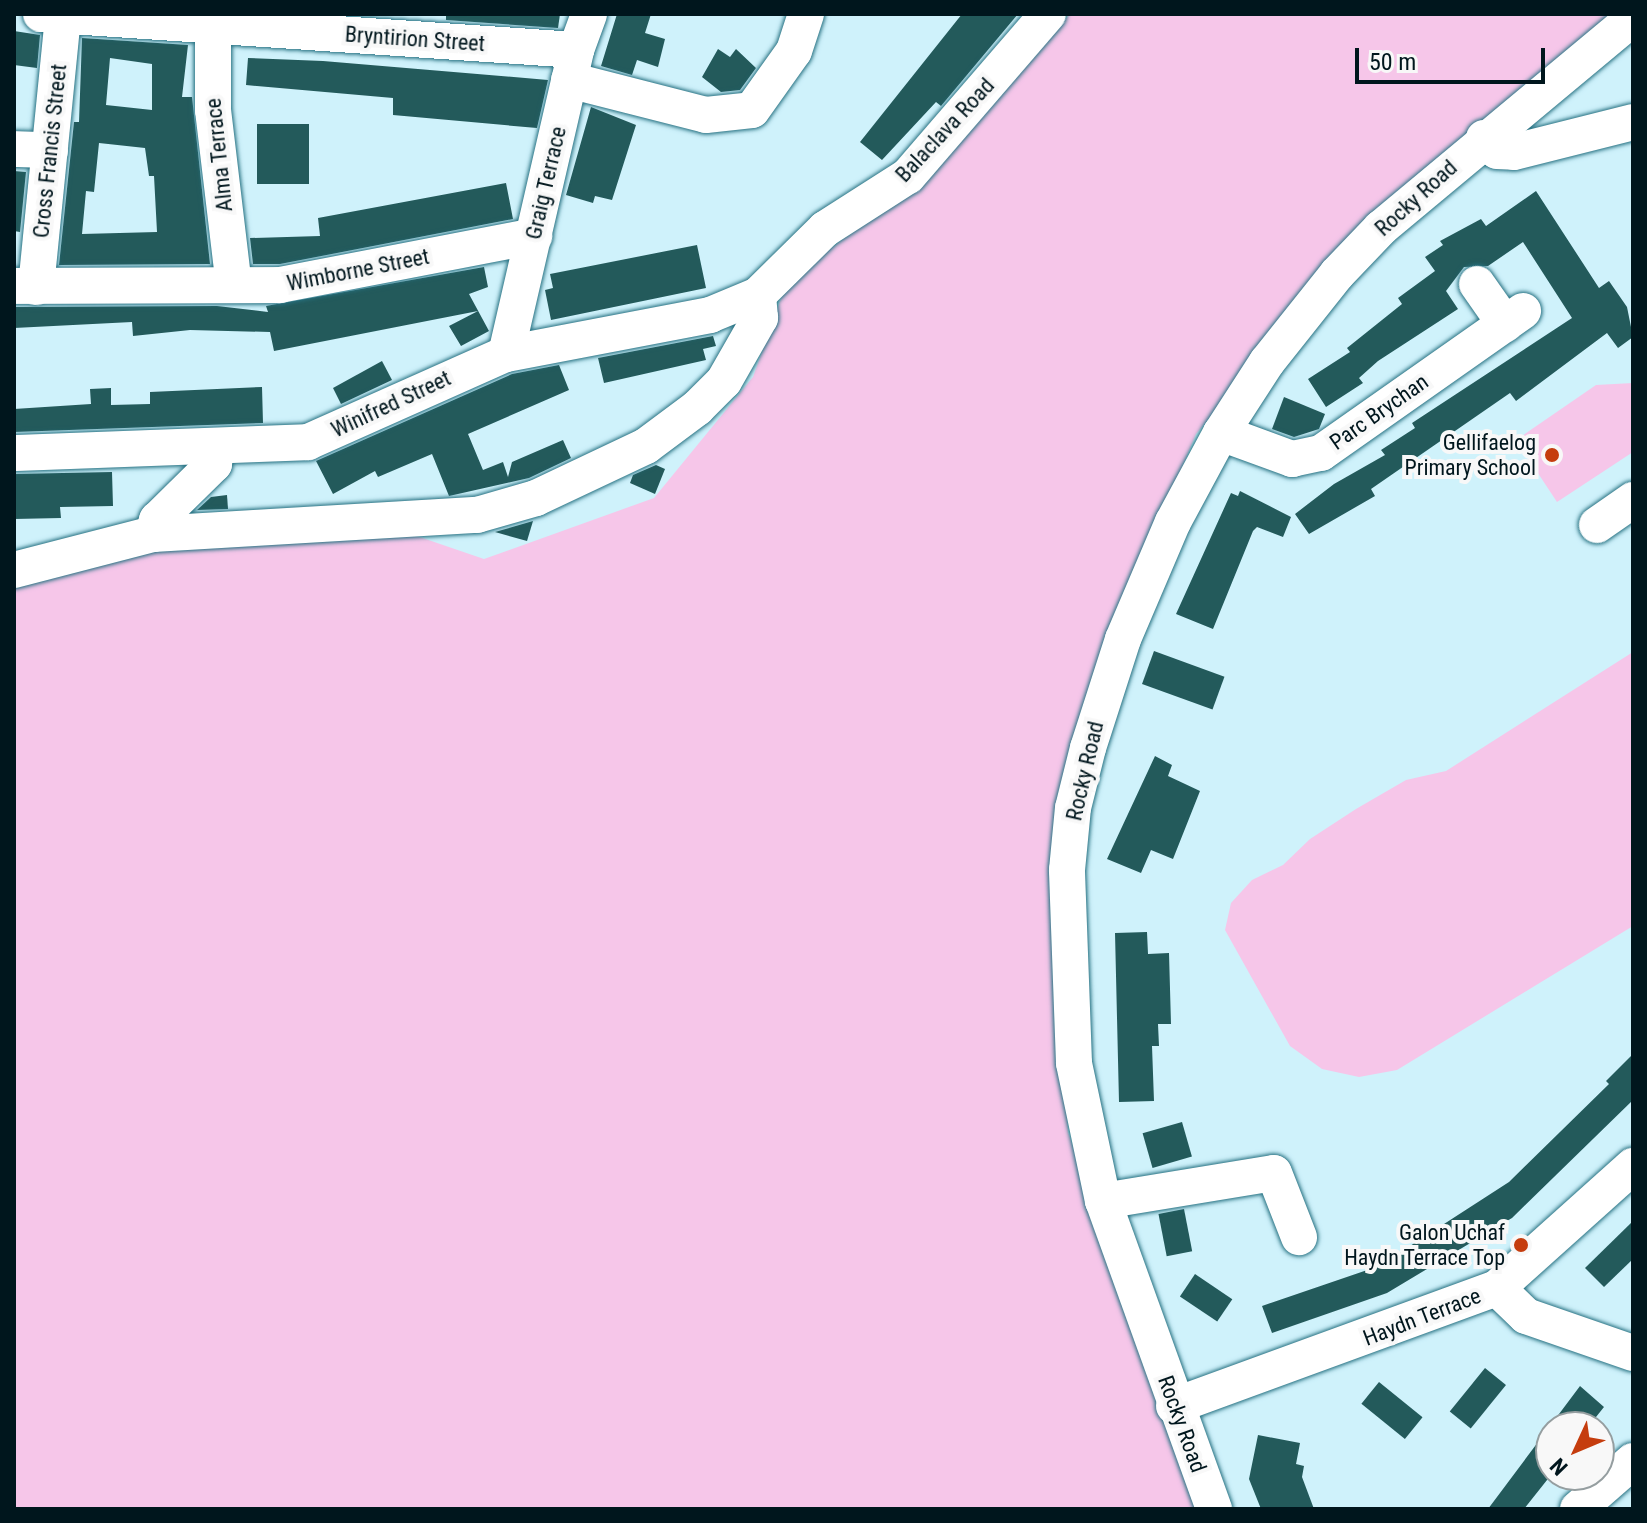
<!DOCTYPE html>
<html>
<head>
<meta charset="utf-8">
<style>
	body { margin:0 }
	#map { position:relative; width:1647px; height:1523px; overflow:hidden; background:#cff2fb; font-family:"Roboto Condensed",sans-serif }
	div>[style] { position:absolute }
	.green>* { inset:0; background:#f6c6e9 }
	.building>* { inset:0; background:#235a5b; transform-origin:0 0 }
	.roads { filter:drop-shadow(0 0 2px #267182) drop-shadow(0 0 2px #267182) }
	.minor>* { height:36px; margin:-18px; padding:0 18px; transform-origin:18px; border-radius:18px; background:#fff }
	.dots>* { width:22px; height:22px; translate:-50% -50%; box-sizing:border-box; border:4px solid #f8f8f8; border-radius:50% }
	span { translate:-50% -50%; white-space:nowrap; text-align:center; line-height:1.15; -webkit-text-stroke:8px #f8f8f8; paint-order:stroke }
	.street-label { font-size:22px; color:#00161d }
	.poi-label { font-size:22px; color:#00161d }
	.right { translate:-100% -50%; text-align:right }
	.frame { position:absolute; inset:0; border:16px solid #00161d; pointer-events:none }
	.north { position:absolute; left:1535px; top:1411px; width:80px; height:80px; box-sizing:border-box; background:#f8f8f8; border:2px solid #959ea0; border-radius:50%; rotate:226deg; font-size:22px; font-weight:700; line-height:32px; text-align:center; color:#00161d }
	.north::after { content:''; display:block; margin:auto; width:28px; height:36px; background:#c53d0e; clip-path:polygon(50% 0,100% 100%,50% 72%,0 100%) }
	.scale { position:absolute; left:1355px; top:48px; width:190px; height:36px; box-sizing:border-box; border:4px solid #00161d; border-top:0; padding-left:10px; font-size:24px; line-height:28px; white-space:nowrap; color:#00161d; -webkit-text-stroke:6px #f8f8f8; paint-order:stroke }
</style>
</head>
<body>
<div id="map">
	<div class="green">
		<i style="clip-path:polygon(1070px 14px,1613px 14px,1388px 204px,1196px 434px,1093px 680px,1059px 944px,1068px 1132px,1196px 1509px,14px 1509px,14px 561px,405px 532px,484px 559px,654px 498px,753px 377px,787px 282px,931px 172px)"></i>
		<i style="clip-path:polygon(1633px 383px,1633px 452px,1557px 502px,1516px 440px,1596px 385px)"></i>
		<i style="clip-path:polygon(1633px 652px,1633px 926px,1397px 1070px,1359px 1077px,1322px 1069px,1290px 1046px,1225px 930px,1231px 903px,1252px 880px,1283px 865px,1310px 839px,1356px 809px,1406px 780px,1446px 771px)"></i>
	</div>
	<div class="building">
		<i style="clip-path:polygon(446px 14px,560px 14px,558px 28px,446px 20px)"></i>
		<i style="clip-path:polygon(617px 14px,651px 14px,645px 33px,665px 39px,658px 67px,637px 60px,632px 75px,601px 66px)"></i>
		<i style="clip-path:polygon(962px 14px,1018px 14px,941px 106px,936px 102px,882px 160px,860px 142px)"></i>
		<i style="clip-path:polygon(14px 31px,40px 35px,37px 68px,14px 65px)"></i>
		<i style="clip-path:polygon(evenodd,82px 38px,188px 45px,182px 97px,192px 97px,210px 264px,59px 265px,74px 122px,79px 122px,82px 38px,110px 58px,152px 64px,152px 110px,106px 105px,110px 58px,82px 38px,99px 143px,145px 148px,149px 176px,154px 176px,157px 232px,82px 234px,86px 191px,94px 192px,99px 143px)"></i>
		<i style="clip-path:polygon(718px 49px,730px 57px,736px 49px,756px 68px,740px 90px,721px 92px,702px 77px)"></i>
		<i style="clip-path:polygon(248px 58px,323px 61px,548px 80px,537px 128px,393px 115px,393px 98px,246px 85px)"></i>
		<i style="clip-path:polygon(591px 107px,636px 125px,612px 200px,595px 196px,593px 203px,566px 195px)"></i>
		<i style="left:257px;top:124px;width:52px;height:60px"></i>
		<i style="clip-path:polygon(14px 171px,26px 172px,20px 232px,14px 231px)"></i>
		<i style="clip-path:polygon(506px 183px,513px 219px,280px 264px,253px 264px,250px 238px,320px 236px,318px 218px)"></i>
		<i style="clip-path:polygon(1536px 191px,1599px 288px,1609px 281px,1627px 307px,1633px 337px,1618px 348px,1607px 333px,1516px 401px,1510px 393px,1371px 489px,1375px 496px,1309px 534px,1295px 514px,1334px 484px,1385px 455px,1381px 450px,1415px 428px,1412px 423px,1572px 318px,1523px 242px,1488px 266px,1464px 267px,1446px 291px,1458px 309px,1378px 361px,1359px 378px,1363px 383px,1326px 407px,1308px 379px,1350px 352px,1347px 348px,1402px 304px,1398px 298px,1435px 271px,1425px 257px,1443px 245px,1440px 241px,1481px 219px,1486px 226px)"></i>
		<i style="clip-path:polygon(697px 245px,706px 288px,551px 320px,545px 290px,553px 288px,550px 274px)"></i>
		<i style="clip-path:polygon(484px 267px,488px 287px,469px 294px,489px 331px,461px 346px,449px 326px,478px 311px,274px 351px,270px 332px,190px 330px,133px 336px,132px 322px,14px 328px,14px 307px,217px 306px,268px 312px,266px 306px)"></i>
		<i style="clip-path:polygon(713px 336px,716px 346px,703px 349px,706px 360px,604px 383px,598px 358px)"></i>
		<i style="clip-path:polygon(382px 361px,392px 380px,341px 404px,333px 388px)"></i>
		<i style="clip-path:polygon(559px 365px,569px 390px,468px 434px,483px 470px,503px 462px,508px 477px,512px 462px,563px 440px,571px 458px,529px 478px,449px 496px,432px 454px,378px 477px,375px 471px,333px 494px,316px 461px,512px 374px)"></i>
		<i style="clip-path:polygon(262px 387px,263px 423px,14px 432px,14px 409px,91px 404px,90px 389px,111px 388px,111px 405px,150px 404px,150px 392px)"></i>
		<i style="clip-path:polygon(1284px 397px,1325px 414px,1319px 429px,1294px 437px,1272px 429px)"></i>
		<i style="clip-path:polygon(656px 465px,665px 469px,655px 494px,630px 483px,633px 475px)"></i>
		<i style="clip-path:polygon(112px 472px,113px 506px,60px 507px,61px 518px,14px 519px,14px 474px)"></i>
		<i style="clip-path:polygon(1240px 491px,1291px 517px,1283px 537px,1257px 527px,1253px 531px,1213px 629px,1176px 614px,1231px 493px,1238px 496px)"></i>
		<i style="clip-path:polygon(227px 495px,228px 509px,197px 510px,211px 497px)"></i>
		<i style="clip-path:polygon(533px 521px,527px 541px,495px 532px)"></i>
		<i style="left:1154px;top:651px;width:75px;height:35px;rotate:20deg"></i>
		<i style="clip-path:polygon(1155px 756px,1172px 765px,1168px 776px,1200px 791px,1173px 859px,1151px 850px,1141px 873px,1107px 859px)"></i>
		<i style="clip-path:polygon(1147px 932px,1148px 954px,1169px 953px,1171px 1024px,1158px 1024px,1159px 1046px,1152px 1046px,1154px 1101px,1119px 1102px,1115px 933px)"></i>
		<i style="clip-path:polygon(1633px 1054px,1633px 1100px,1512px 1218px,1387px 1293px,1272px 1333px,1262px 1306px,1379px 1266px,1509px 1182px,1609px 1084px,1606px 1081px)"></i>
		<i style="left:1182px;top:1122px;width:36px;height:41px;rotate:74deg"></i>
		<i style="left:1184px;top:1209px;width:43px;height:26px;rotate:79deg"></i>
		<i style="clip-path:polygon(1633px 1221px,1633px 1259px,1604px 1287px,1585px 1268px)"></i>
		<i style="left:1195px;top:1274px;width:45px;height:27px;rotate:34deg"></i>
		<i style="left:1485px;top:1368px;width:27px;height:56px;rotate:39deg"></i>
		<i style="left:1379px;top:1382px;width:56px;height:28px;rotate:39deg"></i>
		<i style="clip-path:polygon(1580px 1386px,1604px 1407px,1588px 1427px,1551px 1427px,1551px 1475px,1524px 1509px,1488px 1509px)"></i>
		<i style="clip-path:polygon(1258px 1435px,1300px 1443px,1296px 1464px,1304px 1466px,1302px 1477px,1314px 1509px,1261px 1509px,1249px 1479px)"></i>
	</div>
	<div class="roads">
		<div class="minor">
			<i style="left:41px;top:14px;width:536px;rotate:3.85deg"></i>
			<i style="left:213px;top:14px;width:96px;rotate:90deg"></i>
			<i style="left:213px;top:110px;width:176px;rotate:83.2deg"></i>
			<i style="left:569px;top:80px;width:141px;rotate:14.3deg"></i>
			<i style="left:706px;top:115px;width:46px;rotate:-6.2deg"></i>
			<i style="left:752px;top:110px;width:72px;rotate:-54.6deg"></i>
			<i style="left:794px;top:51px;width:39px;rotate:-72deg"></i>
			<i style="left:1484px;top:138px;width:18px;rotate:45deg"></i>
			<i style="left:1497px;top:151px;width:17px;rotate:3deg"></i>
			<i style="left:1514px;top:152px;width:123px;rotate:-14.1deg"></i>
			<i style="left:14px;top:149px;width:36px;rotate:2deg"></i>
			<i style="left:1477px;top:284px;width:49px;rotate:55deg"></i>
			<i style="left:14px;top:286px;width:266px;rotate:-0.2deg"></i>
			<i style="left:280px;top:285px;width:259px;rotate:-10.9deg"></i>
			<i style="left:36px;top:287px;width:272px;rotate:-84.3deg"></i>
			<i style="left:506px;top:354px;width:312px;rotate:-77deg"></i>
			<i style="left:576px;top:50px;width:38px;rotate:-70deg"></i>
			<i style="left:1221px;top:433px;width:76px;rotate:20.1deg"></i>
			<i style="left:1292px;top:459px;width:30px;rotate:-12deg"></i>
			<i style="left:1321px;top:453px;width:247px;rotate:-35.1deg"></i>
			<i style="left:14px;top:453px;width:294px;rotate:-2.1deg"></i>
			<i style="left:308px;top:442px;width:217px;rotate:-24deg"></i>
			<i style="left:506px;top:354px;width:208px;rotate:-10.8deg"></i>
			<i style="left:710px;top:315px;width:52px;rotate:-22.6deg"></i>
			<i style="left:758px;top:295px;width:94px;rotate:-44.6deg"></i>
			<i style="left:825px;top:229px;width:98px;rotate:-32.6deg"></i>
			<i style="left:908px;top:176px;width:214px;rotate:-49.2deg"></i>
			<i style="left:1597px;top:525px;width:44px;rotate:-34.8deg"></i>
			<i style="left:153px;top:534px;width:15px;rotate:-74deg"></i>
			<i style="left:157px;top:520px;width:80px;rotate:-44.5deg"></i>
			<i style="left:214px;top:464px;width:17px;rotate:-83deg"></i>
			<i style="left:14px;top:570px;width:144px;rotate:-14.5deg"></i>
			<i style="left:153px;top:534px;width:325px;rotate:-3.4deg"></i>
			<i style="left:477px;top:515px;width:61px;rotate:-16.1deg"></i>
			<i style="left:536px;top:498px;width:122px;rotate:-25.3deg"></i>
			<i style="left:646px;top:446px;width:64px;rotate:-36.7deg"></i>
			<i style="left:697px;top:408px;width:38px;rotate:-45deg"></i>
			<i style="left:724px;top:381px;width:73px;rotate:-60.3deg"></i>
			<i style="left:760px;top:318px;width:23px;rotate:-95deg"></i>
			<i style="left:1103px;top:1201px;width:173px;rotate:-9.3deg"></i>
			<i style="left:1274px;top:1173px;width:69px;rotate:68.7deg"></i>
			<i style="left:1497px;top:1288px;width:40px;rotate:44deg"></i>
			<i style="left:1526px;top:1316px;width:113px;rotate:19.1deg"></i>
			<i style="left:1174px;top:1406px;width:344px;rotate:-20.1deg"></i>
			<i style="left:1497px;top:1288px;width:183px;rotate:-41.9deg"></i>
			<i style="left:1214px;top:1509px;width:327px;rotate:-109.8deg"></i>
			<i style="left:1103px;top:1201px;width:141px;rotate:-101.9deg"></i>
			<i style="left:1074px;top:1063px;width:193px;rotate:-92.1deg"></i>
			<i style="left:1067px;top:870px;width:62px;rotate:-84.5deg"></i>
			<i style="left:1073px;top:808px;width:62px;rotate:-76deg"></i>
			<i style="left:1088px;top:748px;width:114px;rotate:-72.2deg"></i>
			<i style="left:1123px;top:639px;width:127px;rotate:-66.9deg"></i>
			<i style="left:1173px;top:522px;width:101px;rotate:-61.7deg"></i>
			<i style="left:1221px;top:433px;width:85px;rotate:-57.1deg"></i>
			<i style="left:1267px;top:362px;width:112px;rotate:-51.5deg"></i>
			<i style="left:1337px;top:274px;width:64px;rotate:-46.3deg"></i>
			<i style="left:1381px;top:228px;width:328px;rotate:-39.8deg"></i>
			<i style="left:1578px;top:1509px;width:73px;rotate:-41.1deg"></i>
		</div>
	</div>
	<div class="dots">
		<i style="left:1552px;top:455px;background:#c53d0e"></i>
		<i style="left:1521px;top:1245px;background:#c53d0e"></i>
	</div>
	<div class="street-label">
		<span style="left:415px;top:39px;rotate:4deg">Bryntirion Street</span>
		<span style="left:945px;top:130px;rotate:-47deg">Balaclava Road</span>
		<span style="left:50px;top:151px;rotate:-84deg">Cross Francis Street</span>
		<span style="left:219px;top:155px;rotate:-96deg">Alma Terrace</span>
		<span style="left:546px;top:183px;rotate:-77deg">Graig Terrace</span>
		<span style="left:1416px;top:198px;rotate:-42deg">Rocky Road</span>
		<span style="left:358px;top:270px;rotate:-11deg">Wimborne Street</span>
		<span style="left:391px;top:404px;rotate:-25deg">Winifred Street</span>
		<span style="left:1379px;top:412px;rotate:-35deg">Parc Brychan</span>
		<span style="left:1085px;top:771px;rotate:-77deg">Rocky Road</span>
		<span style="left:1422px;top:1317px;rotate:-21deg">Haydn Terrace</span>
		<span style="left:1182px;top:1424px;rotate:70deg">Rocky Road</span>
	</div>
	<div class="poi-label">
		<span class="right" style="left:1536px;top:455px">Gellifaelog<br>Primary School</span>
		<span class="right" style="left:1505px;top:1245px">Galon Uchaf<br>Haydn Terrace Top</span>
	</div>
	<div class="frame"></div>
	<div class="north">N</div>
	<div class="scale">50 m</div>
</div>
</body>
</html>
